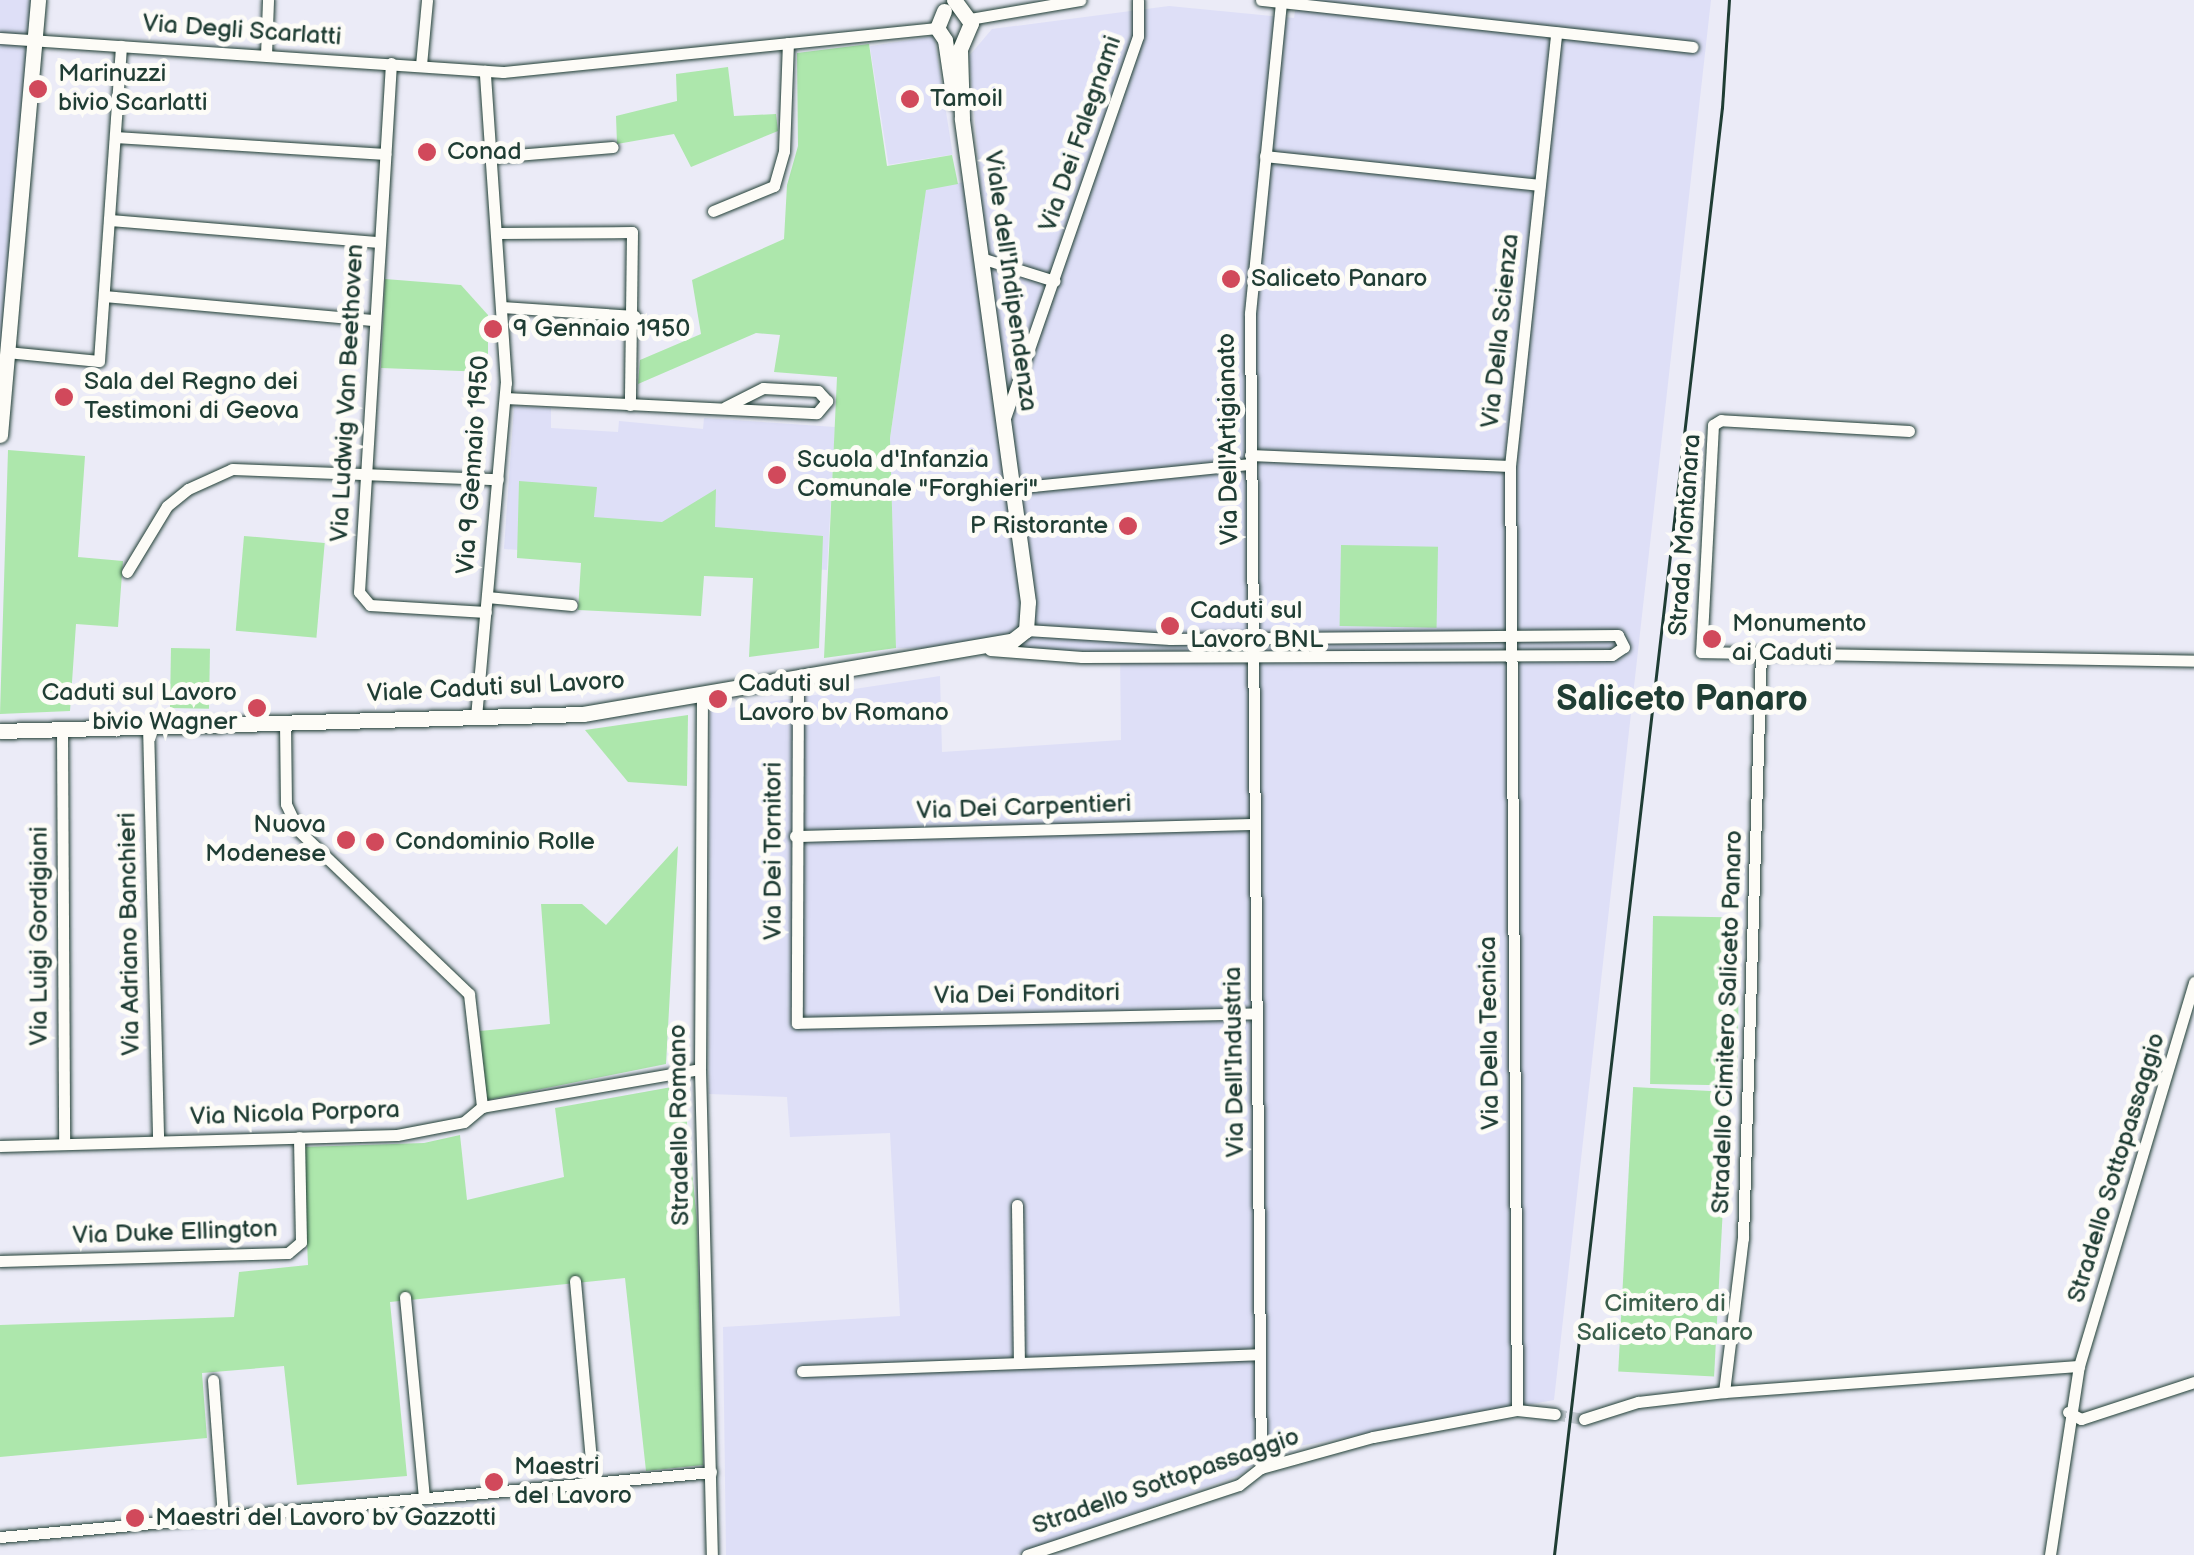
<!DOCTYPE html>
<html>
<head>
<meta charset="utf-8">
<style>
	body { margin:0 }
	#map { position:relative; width:2194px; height:1555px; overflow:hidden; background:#ebebf7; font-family:"Balsamiq Sans",sans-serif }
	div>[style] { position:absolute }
	.built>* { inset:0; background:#dedff7; transform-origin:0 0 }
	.green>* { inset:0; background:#ade7ac; transform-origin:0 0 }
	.street-tunnel>* { height:11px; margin-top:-5.5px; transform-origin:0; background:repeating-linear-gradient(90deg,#c2c8d0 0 11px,transparent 0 16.5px) }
	.roads { filter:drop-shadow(0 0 2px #1f3d34) drop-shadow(0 0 2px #1f3d34) }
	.street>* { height:11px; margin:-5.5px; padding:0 5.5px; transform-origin:5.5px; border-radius:5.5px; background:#fdfcf7 }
	.secondary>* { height:15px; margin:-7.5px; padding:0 7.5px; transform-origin:7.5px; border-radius:7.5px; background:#fdfcf7 }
	.rail>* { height:2.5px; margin:-1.25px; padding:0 1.25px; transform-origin:1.25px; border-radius:1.25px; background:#1f3d34 }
	.dots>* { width:28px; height:28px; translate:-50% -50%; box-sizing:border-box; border:5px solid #fdfcf7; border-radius:50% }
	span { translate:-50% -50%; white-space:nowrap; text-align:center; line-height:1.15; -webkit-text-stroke:10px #fdfcf7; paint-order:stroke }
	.street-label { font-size:25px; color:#1f3d34 }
	.poi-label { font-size:25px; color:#1f3d34 }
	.left { translate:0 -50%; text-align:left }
	.right { translate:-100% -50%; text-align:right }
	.park-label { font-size:25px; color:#3b5f4c }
	.district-label { font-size:35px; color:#1f3d34; font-weight:700 }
</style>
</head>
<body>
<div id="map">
	<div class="built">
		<i style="clip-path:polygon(0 0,33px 0,1px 347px,0 347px)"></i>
		<i style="clip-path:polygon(1297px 0,1711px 0,1554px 1400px,1271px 1451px,1240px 1475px,1016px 1555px,726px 1555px,723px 1327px,900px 1316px,890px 1133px,790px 1137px,787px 1097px,709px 1094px,710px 711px,940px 676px,942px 752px,1121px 740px,1120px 652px,896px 648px,890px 438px,926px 189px,980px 179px,969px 56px,992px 29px,1169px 6px,1294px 18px)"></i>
		<i style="left:934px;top:36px;width:120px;height:65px;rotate:81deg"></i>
		<i style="clip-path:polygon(514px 406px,551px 408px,551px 428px,618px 432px,619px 421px,703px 429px,704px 418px,835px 427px,827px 570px,504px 549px)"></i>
	</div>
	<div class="green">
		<i style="clip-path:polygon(869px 44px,887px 166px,952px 155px,958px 184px,926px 190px,890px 438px,896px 648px,824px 658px,837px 377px,774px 372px,780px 335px,756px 333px,638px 384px,640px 360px,701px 334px,692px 280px,784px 239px,787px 185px,798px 146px,797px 53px)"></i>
		<i style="clip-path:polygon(728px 67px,734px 116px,776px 114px,778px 131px,691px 167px,674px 134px,617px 144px,616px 116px,677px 101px,676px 74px)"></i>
		<i style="clip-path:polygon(385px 279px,461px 285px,488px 315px,488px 372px,381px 368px)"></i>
		<i style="clip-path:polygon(8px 450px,85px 456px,78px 557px,123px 561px,118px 627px,76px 624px,70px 711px,0 714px)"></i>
		<i style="clip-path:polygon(519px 481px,597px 487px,594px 517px,662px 522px,716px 489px,715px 527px,823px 536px,819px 648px,749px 657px,753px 578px,704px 576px,701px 616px,578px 610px,581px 563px,517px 558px)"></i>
		<i style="left:244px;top:536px;width:81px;height:95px;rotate:5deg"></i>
		<i style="left:1341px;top:545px;width:97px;height:81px;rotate:1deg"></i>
		<i style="left:171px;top:648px;width:39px;height:60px;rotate:1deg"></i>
		<i style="clip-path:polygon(688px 715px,687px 786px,628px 782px,585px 730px)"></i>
		<i style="clip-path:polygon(678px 846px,666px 1064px,487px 1100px,480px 1031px,550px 1024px,541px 904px,582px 904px,606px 925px)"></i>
		<i style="left:1653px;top:916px;width:87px;height:168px;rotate:1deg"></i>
		<i style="clip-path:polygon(683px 1085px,697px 1220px,703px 1465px,646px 1471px,625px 1278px,390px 1302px,407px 1476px,297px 1485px,284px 1366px,202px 1373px,207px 1438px,0 1457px,0 1325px,234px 1317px,239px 1272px,308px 1265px,303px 1147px,424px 1143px,460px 1135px,467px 1200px,564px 1177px,555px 1108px)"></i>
		<i style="left:1729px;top:1092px;width:285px;height:96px;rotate:93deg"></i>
	</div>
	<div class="street-tunnel">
		<i style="left:1555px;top:1414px;width:29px;rotate:10deg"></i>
	</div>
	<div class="roads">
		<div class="street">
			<i style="left:1261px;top:0;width:434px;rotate:6.2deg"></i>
			<i style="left:970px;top:19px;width:112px;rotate:-9.8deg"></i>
			<i style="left:0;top:38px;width:504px;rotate:3.87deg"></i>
			<i style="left:503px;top:72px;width:436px;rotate:-5.8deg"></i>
			<i style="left:266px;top:55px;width:55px;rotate:-87.9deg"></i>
			<i style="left:391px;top:63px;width:530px;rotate:93.46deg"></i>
			<i style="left:359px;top:592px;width:17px;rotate:50deg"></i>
			<i style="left:370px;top:605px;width:116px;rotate:3.5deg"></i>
			<i style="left:421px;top:65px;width:65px;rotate:-84.7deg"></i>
			<i style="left:115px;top:137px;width:271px;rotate:3.6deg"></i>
			<i style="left:1265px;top:156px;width:276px;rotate:6deg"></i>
			<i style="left:492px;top:157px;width:121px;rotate:-4.7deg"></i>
			<i style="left:713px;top:211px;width:66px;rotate:-22.3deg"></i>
			<i style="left:774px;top:186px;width:36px;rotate:-74deg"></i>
			<i style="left:784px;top:151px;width:108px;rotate:-87.9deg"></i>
			<i style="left:110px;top:220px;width:270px;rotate:4.7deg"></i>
			<i style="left:497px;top:233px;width:135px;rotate:-0.4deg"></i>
			<i style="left:632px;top:232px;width:173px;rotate:90.7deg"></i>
			<i style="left:981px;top:258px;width:77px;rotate:17.3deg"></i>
			<i style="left:104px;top:296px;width:272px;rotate:5.1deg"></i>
			<i style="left:502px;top:307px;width:133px;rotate:3.9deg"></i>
			<i style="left:7px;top:352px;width:92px;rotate:5.6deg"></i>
			<i style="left:99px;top:361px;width:316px;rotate:-86deg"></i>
			<i style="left:505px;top:398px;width:312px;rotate:2.8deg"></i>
			<i style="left:817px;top:413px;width:16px;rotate:-50deg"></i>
			<i style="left:827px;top:401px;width:13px;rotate:-132deg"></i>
			<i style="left:818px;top:391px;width:55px;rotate:-176.9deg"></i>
			<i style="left:763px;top:388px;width:42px;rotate:153.4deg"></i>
			<i style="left:1005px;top:418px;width:404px;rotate:-70.8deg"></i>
			<i style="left:1138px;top:36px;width:36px;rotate:-90deg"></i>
			<i style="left:1909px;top:431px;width:188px;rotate:-176.7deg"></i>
			<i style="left:1721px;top:420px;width:9px;rotate:148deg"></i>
			<i style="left:1713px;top:425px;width:227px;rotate:93deg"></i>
			<i style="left:1701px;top:652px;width:493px;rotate:1deg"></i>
			<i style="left:1250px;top:455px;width:260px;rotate:2.4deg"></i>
			<i style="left:1013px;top:488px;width:239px;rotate:-5.8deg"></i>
			<i style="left:127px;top:572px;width:77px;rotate:-58.8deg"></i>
			<i style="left:167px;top:506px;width:27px;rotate:-39deg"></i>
			<i style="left:188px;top:489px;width:48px;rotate:-24.4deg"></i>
			<i style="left:232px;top:469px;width:266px;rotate:2.2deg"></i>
			<i style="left:487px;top:597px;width:85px;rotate:5.4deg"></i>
			<i style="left:990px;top:650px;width:92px;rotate:4.4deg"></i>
			<i style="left:1082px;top:657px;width:530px;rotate:-0.22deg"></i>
			<i style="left:1612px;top:655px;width:14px;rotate:-34deg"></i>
			<i style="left:1624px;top:647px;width:13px;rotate:-117deg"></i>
			<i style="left:1618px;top:635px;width:448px;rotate:179.5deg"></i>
			<i style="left:1170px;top:639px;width:144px;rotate:-176.4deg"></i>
			<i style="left:798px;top:679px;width:344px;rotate:90.2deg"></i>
			<i style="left:797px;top:1023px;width:460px;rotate:-1.2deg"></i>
			<i style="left:702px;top:695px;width:374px;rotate:90.3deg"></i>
			<i style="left:700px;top:1069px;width:486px;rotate:88.6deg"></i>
			<i style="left:476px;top:717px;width:335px;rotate:-84.9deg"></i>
			<i style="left:506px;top:383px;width:313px;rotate:-93.9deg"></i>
			<i style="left:285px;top:723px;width:81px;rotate:89.3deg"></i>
			<i style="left:286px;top:804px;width:29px;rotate:65deg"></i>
			<i style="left:298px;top:830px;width:237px;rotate:43.8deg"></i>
			<i style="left:469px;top:994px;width:114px;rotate:83.4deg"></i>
			<i style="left:148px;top:725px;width:416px;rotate:88.6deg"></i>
			<i style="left:62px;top:729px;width:414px;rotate:89.7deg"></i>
			<i style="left:795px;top:836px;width:460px;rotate:-1.5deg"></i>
			<i style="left:0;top:1146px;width:397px;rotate:-1.6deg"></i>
			<i style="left:397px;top:1135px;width:68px;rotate:-11deg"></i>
			<i style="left:464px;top:1122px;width:23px;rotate:-40deg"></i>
			<i style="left:482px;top:1107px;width:221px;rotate:-9.9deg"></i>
			<i style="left:1017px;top:1205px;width:154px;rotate:89.3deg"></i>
			<i style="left:0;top:1261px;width:288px;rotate:-1.6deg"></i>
			<i style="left:288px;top:1253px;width:17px;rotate:-40deg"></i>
			<i style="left:301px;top:1242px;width:105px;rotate:-91.1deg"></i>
			<i style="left:575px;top:1281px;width:203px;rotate:84.9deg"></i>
			<i style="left:405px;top:1297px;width:202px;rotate:84.6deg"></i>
			<i style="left:802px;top:1371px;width:458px;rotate:-2.1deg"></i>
			<i style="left:213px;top:1380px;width:137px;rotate:85.8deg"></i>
			<i style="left:1724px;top:1392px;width:155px;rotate:-83deg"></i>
			<i style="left:1743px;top:1238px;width:586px;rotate:-88.24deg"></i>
			<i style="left:1517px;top:1410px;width:944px;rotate:-90.42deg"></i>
			<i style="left:1510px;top:466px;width:436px;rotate:-83.9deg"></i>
			<i style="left:2068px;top:1412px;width:15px;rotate:28deg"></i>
			<i style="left:2081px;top:1419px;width:119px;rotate:-18.1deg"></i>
			<i style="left:1584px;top:1419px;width:57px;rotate:-17.5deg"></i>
			<i style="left:1638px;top:1402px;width:87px;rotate:-6.6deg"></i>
			<i style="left:1724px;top:1392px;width:356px;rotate:-4.2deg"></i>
			<i style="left:2079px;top:1366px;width:401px;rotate:-73.3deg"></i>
			<i style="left:1261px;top:1468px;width:1155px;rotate:-90.55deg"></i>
			<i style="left:1250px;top:313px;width:313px;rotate:-84.3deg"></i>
			<i style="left:0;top:1537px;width:714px;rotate:-5.22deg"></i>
			<i style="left:1027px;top:1555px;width:223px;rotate:-18.3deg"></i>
			<i style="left:1239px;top:1485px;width:28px;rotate:-38deg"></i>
			<i style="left:1261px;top:1468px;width:116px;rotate:-15.5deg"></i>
			<i style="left:1373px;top:1437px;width:147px;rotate:-10.6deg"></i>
			<i style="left:1517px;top:1410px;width:38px;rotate:6deg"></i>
			<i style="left:2050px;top:1555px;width:191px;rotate:-81.3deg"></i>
		</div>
		<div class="secondary">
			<i style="left:944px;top:11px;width:18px;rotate:112deg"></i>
			<i style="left:937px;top:28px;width:14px;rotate:56deg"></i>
			<i style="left:945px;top:40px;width:62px;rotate:81.6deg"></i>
			<i style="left:0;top:435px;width:437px;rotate:-85deg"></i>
			<i style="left:0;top:731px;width:583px;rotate:-1.67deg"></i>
			<i style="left:583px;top:714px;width:435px;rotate:-9.7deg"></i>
			<i style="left:1012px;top:641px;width:18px;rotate:-38deg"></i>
			<i style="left:1026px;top:630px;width:28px;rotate:-86deg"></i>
			<i style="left:1028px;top:602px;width:488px;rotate:-97.8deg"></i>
			<i style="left:962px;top:118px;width:69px;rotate:-91.7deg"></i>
			<i style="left:960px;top:49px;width:28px;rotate:-67deg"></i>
			<i style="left:971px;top:23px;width:29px;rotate:-126deg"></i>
		</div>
	</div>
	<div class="rail">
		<i style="left:1554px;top:1555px;width:1457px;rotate:-83.38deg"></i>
		<i style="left:1722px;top:108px;width:108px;rotate:-86.3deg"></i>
	</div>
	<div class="dots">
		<i style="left:38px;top:89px;background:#d1495b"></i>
		<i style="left:910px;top:99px;background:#d1495b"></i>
		<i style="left:427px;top:152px;background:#d1495b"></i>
		<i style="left:1231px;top:279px;background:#d1495b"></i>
		<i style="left:493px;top:329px;background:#d1495b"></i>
		<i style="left:64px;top:397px;background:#d1495b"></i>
		<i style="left:777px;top:475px;background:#d1495b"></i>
		<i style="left:1128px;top:526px;background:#d1495b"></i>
		<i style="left:1170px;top:626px;background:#d1495b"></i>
		<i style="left:1712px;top:639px;background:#d1495b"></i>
		<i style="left:718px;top:699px;background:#d1495b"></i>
		<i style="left:257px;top:708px;background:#d1495b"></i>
		<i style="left:346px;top:840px;background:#d1495b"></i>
		<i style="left:375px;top:842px;background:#d1495b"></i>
		<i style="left:494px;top:1482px;background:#d1495b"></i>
		<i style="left:135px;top:1518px;background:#d1495b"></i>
	</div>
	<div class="street-label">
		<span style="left:242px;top:31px;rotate:4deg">Via Degli Scarlatti</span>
		<span style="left:1081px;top:134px;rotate:-71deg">Via Dei Falegnami</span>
		<span style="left:1010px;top:281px;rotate:82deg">Viale dell'Indipendenza</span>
		<span style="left:1501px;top:331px;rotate:-84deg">Via Della Scienza</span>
		<span style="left:348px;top:393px;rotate:-87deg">Via Ludwig Van Beethoven</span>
		<span style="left:1229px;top:439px;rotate:-91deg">Via Dell'Artigianato</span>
		<span style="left:474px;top:465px;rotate:-86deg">Via 9 Gennaio 1950</span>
		<span style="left:1686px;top:535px;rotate:-86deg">Strada Montanara</span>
		<span style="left:496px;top:688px;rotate:-3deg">Viale Caduti sul Lavoro</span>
		<span style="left:1024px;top:808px;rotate:-2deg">Via Dei Carpentieri</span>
		<span style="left:774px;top:851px;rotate:-90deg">Via Dei Tornitori</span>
		<span style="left:130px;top:934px;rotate:-91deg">Via Adriano Banchieri</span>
		<span style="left:40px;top:936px;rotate:-90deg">Via Luigi Gordigiani</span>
		<span style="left:1027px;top:995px;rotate:-1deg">Via Dei Fonditori</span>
		<span style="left:1728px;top:1022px;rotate:-88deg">Stradello Cimitero Saliceto Panaro</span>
		<span style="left:1490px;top:1033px;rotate:-91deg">Via Della Tecnica</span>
		<span style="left:1235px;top:1062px;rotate:-91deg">Via Dell'Industria</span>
		<span style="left:295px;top:1114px;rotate:-2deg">Via Nicola Porpora</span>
		<span style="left:680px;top:1125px;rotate:-91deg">Stradello Romano</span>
		<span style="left:2117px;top:1168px;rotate:-73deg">Stradello Sottopassaggio</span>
		<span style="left:175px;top:1233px;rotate:-2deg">Via Duke Ellington</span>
		<span style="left:1166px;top:1482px;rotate:-19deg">Stradello Sottopassaggio</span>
	</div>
	<div class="poi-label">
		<span class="left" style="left:58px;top:89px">Marinuzzi<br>bivio Scarlatti</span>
		<span class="left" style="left:930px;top:99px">Tamoil</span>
		<span class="left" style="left:447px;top:152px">Conad</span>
		<span class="left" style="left:1251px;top:279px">Saliceto Panaro</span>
		<span class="left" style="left:513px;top:329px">9 Gennaio 1950</span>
		<span class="left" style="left:84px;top:397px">Sala del Regno dei<br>Testimoni di Geova</span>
		<span class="left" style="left:797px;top:475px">Scuola d'Infanzia<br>Comunale "Forghieri"</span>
		<span class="right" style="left:1108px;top:526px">P Ristorante</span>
		<span class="left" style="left:1190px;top:626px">Caduti sul<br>Lavoro BNL</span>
		<span class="left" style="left:1732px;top:639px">Monumento<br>ai Caduti</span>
		<span class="left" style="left:738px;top:699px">Caduti sul<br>Lavoro bv Romano</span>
		<span class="right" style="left:237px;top:708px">Caduti sul Lavoro<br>bivio Wagner</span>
		<span class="right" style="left:326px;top:840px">Nuova<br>Modenese</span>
		<span class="left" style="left:395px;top:842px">Condominio Rolle</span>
		<span class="left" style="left:514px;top:1482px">Maestri<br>del Lavoro</span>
		<span class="left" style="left:155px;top:1518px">Maestri del Lavoro bv Gazzotti</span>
	</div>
	<div class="park-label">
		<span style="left:1665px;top:1319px">Cimitero di<br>Saliceto Panaro</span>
	</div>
	<div class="district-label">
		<span style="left:1682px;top:700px">Saliceto Panaro</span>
	</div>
</div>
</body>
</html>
